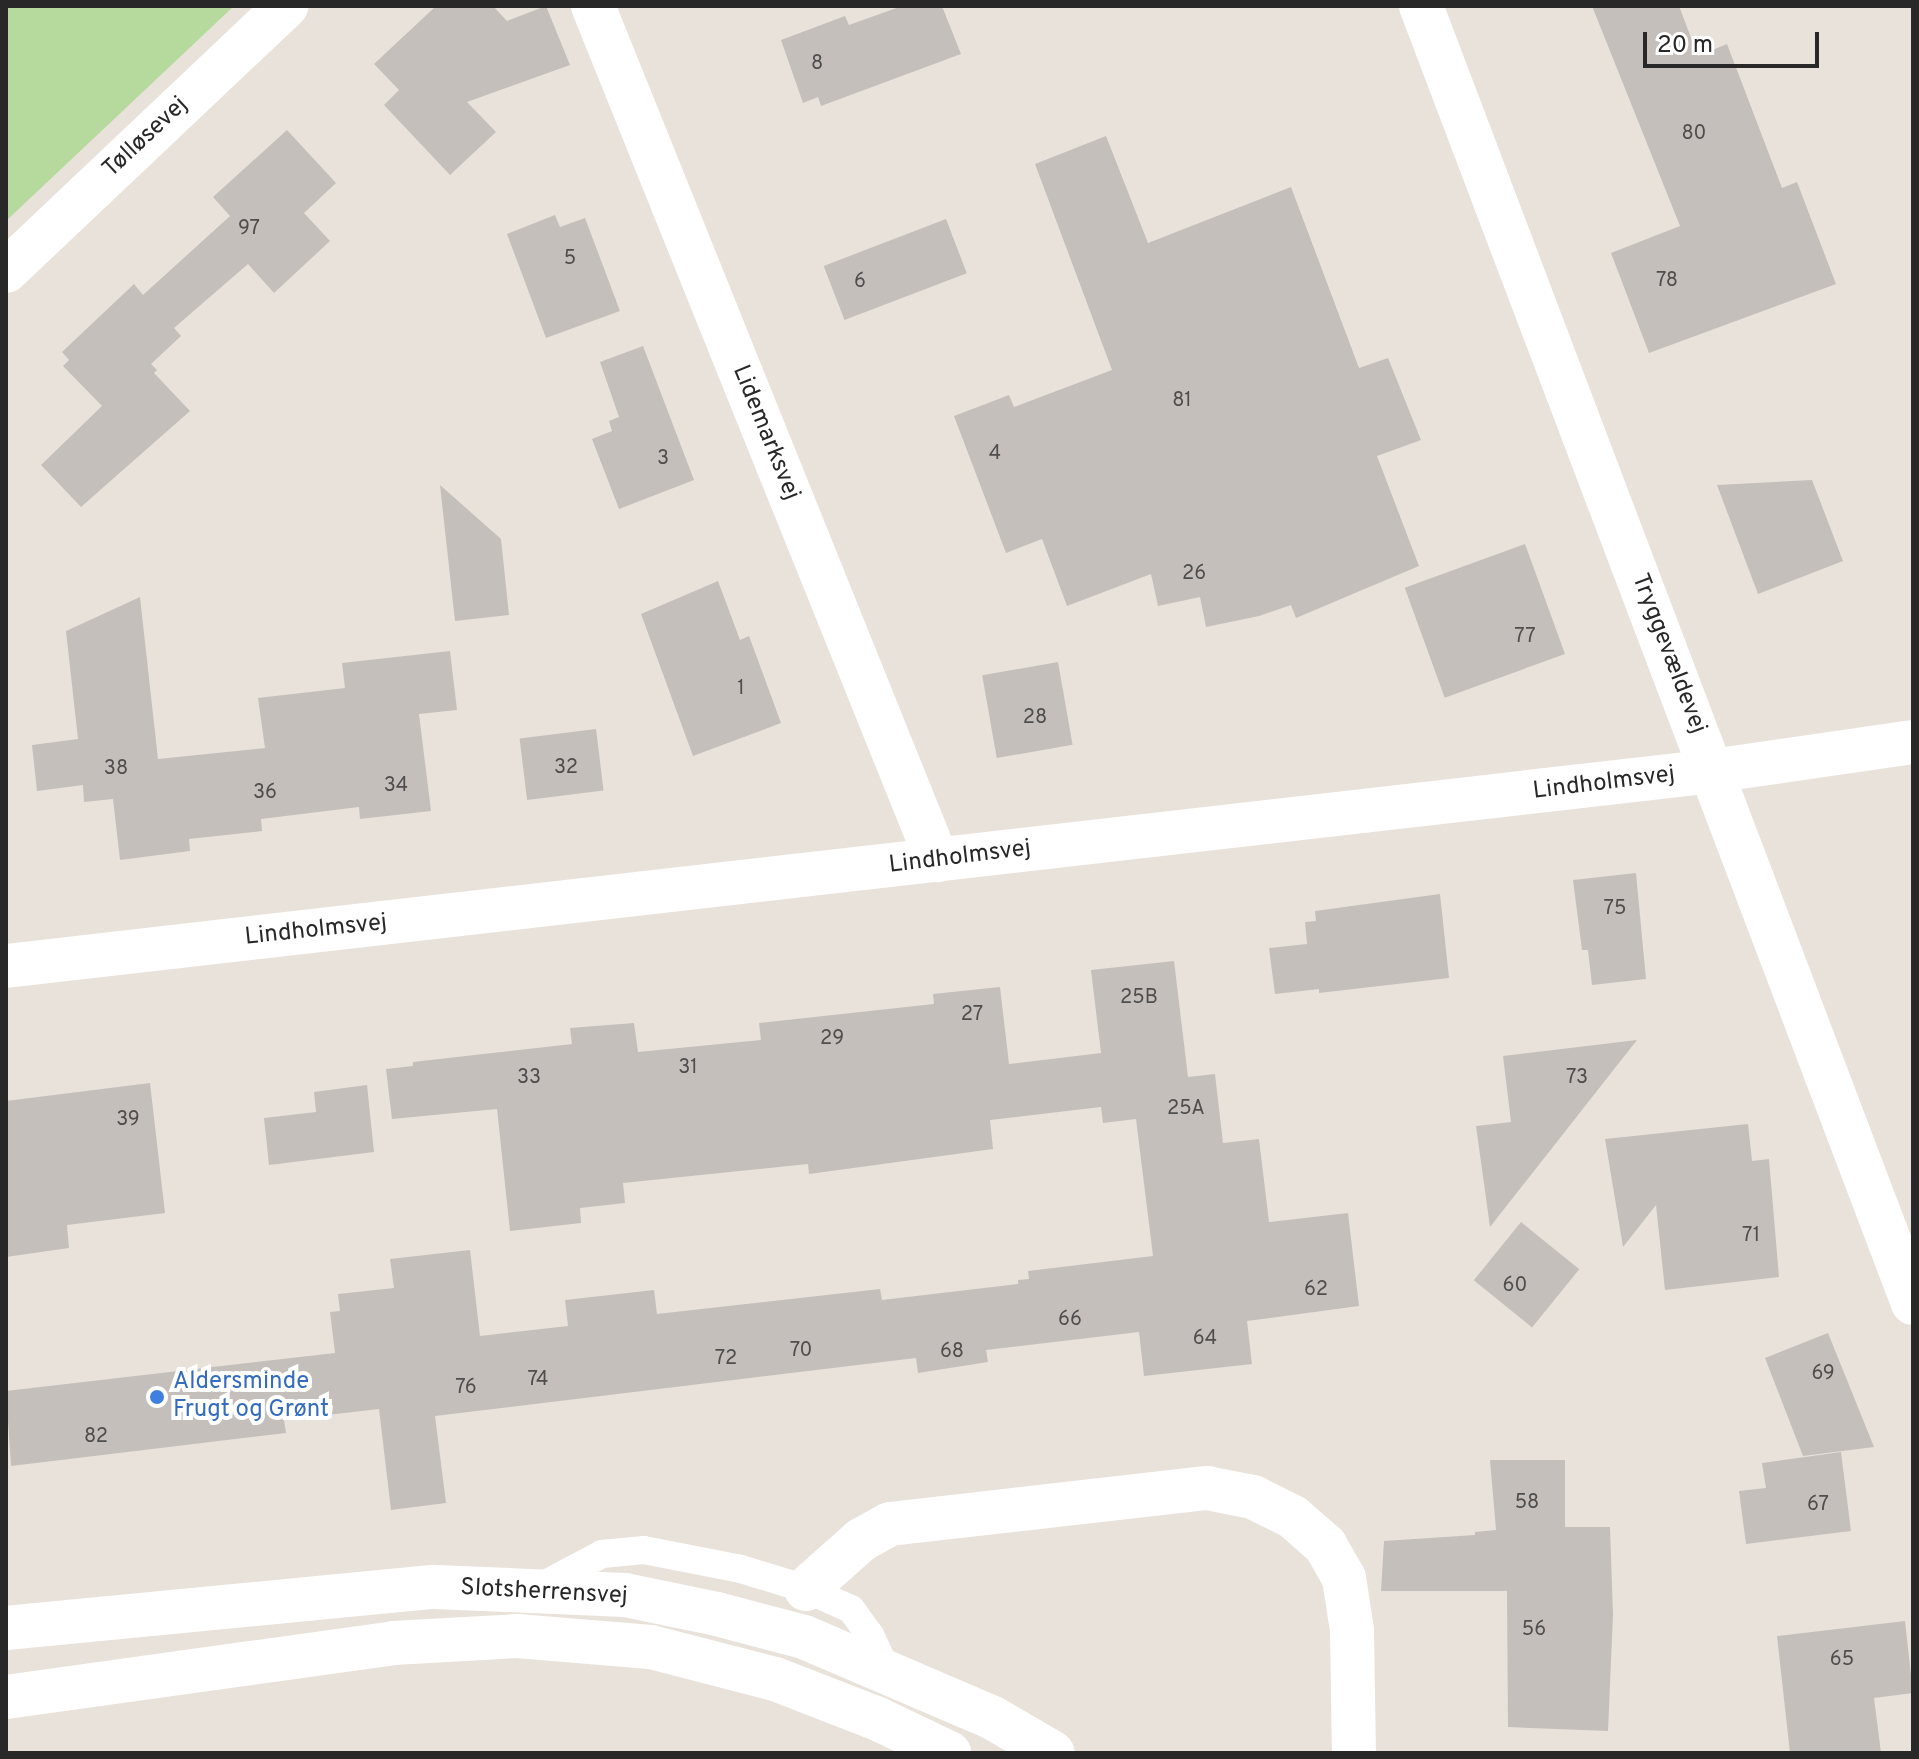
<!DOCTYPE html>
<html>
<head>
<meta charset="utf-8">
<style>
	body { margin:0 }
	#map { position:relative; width:1919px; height:1759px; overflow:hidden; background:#e9e2db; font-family:Overpass,sans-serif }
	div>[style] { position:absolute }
	.green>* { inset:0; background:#b6d99e }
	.building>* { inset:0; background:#c4bfbb; transform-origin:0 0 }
	.lane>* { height:28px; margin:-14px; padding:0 14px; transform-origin:14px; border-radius:14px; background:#fff }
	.street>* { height:44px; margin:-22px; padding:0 22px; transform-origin:22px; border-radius:22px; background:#fff }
	.secondary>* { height:44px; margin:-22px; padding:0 22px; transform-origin:22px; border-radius:22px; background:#fff }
	.dots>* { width:22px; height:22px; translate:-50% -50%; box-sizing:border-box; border:4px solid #fff; border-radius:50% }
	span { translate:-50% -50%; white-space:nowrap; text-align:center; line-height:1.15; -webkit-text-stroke:8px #fff; paint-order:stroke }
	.number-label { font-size:20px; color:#4f4e4d }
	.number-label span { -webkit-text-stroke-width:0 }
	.street-label { font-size:24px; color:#282828 }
	.shop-label { font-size:24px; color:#366cbe }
	.left { translate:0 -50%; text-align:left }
	.frame { position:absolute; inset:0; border:8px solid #282828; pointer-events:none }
	.scale { position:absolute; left:1643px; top:32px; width:176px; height:36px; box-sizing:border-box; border:4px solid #282828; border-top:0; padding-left:10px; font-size:24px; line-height:28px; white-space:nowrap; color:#282828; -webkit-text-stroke:6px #fff; paint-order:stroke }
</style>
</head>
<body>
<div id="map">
	<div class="green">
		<i style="clip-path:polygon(6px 6px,234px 6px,6px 221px)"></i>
	</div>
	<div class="building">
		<i style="clip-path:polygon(436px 6px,493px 6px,507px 21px,546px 6px,570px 65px,467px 102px,496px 132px,450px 175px,384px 105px,399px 90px,374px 64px)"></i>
		<i style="clip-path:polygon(902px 6px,942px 6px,961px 54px,821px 106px,818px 97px,803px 103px,781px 40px,845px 16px,849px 25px)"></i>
		<i style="clip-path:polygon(1592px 6px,1679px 6px,1698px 56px,1727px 44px,1782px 188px,1797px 182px,1836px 284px,1649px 353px,1611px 253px,1680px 226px)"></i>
		<i style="clip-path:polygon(287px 130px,336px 183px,304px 213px,330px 241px,274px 293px,248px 264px,174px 328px,181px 336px,151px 364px,157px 370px,154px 373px,190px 411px,81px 507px,41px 465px,102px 406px,63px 366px,69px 360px,62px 352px,134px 284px,143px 295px,230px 216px,213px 197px)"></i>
		<i style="clip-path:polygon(1106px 136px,1148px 243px,1291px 187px,1359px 368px,1388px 358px,1421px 440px,1377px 456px,1419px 566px,1296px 618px,1291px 605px,1259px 616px,1206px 627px,1200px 597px,1158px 606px,1151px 574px,1067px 606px,1042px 539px,1006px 553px,954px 416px,1009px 395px,1014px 407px,1112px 370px,1035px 164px)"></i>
		<i style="clip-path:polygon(555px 215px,560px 227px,585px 218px,620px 311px,546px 338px,507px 234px)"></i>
		<i style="left:946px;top:219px;width:58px;height:131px;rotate:69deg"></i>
		<i style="clip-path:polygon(643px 346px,694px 480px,619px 509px,592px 439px,612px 431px,609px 421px,619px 417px,600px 362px)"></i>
		<i style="clip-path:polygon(1812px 480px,1843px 561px,1758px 594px,1717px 485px)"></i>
		<i style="clip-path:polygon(440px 485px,501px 539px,509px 615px,455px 621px)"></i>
		<i style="left:1525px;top:544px;width:117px;height:128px;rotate:70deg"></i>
		<i style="clip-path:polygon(718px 581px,740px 640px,749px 636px,781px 723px,693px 756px,641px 614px)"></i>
		<i style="clip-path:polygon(140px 597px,158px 759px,265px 748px,258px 698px,345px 688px,342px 663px,450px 651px,457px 710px,419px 714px,431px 811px,360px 819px,359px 807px,261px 819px,262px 831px,189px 839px,190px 851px,120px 860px,113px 799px,84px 802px,83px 785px,37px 791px,32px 745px,78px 739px,66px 631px)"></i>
		<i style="left:1058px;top:662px;width:84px;height:77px;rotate:80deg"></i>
		<i style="left:596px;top:729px;width:62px;height:77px;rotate:83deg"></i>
		<i style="clip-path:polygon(1636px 873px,1646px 979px,1592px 985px,1588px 950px,1582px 950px,1573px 880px)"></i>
		<i style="clip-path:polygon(1440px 894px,1449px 978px,1319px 993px,1319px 989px,1275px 994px,1269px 948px,1307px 944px,1305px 922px,1316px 921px,1315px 911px)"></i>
		<i style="clip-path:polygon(1174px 961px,1188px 1077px,1215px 1074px,1223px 1143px,1259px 1139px,1269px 1222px,1348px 1213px,1359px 1306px,1247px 1321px,1252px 1364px,1144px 1376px,1139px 1332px,986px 1350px,988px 1362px,918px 1373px,916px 1358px,435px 1416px,446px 1503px,391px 1510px,379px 1409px,284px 1420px,286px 1433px,11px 1466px,6px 1391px,335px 1353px,330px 1312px,340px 1311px,338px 1294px,394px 1288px,390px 1259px,470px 1250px,480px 1336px,568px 1326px,565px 1300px,654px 1290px,657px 1314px,880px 1289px,882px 1300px,1018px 1284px,1018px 1280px,1029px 1279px,1028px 1271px,1153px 1256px,1136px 1119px,1103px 1123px,1101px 1107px,990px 1120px,993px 1149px,809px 1174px,808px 1164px,623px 1183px,625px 1203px,580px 1208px,581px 1223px,510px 1231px,497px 1109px,392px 1119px,386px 1069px,413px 1066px,413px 1062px,572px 1044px,570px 1028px,634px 1023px,638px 1052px,761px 1040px,759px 1023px,934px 1004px,933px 994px,1000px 987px,1009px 1064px,1101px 1053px,1091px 970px)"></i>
		<i style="clip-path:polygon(1637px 1040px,1519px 1190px,1490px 1227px,1476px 1126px,1511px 1122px,1503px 1056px)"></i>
		<i style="clip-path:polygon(150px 1083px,165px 1213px,67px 1225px,69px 1248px,6px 1257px,6px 1101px)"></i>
		<i style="clip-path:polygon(367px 1085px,374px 1152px,269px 1165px,264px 1118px,316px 1112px,314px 1092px)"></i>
		<i style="clip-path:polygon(1748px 1124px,1752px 1161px,1769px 1159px,1779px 1277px,1665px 1290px,1656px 1205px,1623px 1247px,1605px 1139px)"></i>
		<i style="left:1521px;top:1222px;width:75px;height:75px;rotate:39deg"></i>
		<i style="clip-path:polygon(1828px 1333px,1874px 1447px,1803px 1456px,1765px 1358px)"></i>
		<i style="clip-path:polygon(1841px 1452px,1851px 1531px,1746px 1544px,1739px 1491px,1766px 1488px,1762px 1463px)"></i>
		<i style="clip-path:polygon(1490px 1460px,1565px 1460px,1565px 1527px,1610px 1527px,1613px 1615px,1608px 1731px,1508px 1727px,1507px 1591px,1381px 1591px,1384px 1541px,1475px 1535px,1475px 1532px,1496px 1530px)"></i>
		<i style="clip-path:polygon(1905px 1621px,1913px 1693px,1874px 1698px,1881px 1753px,1790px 1753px,1777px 1636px)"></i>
	</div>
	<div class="lane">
		<i style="left:536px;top:1589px;width:75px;rotate:-27.9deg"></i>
		<i style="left:602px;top:1554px;width:42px;rotate:-5.4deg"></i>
		<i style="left:644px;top:1550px;width:99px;rotate:11.1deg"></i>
		<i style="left:741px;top:1569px;width:68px;rotate:17.1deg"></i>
		<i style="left:806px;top:1589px;width:49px;rotate:24deg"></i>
		<i style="left:851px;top:1609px;width:32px;rotate:54deg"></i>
		<i style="left:870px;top:1635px;width:38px;rotate:65deg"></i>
	</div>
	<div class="street">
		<i style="left:593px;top:6px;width:921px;rotate:68.06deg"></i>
		<i style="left:1421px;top:6px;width:1387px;rotate:69.23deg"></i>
		<i style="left:6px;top:271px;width:386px;rotate:-43.4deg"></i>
		<i style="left:6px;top:966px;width:1717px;rotate:-6.52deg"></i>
		<i style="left:1712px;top:771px;width:203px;rotate:-8.2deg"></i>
		<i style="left:806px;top:1589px;width:74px;rotate:-41.7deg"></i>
		<i style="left:861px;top:1540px;width:33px;rotate:-29deg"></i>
		<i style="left:890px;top:1524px;width:319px;rotate:-6.5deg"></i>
		<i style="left:1207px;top:1488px;width:47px;rotate:11.1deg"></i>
		<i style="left:1253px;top:1497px;width:45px;rotate:26.6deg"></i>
		<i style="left:1293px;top:1517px;width:43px;rotate:41.2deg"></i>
		<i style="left:1325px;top:1545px;width:38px;rotate:60deg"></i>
		<i style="left:1344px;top:1578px;width:53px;rotate:81.3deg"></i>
		<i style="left:1352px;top:1630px;width:123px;rotate:89.1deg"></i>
	</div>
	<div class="secondary">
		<i style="left:6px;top:1628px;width:431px;rotate:-5.5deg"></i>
		<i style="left:435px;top:1587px;width:190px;rotate:2.4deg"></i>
		<i style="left:625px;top:1595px;width:94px;rotate:11.7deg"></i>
		<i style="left:717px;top:1614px;width:90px;rotate:14.8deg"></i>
		<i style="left:804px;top:1637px;width:206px;rotate:23.2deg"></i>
		<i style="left:993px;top:1718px;width:69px;rotate:30.3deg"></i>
		<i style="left:6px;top:1697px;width:391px;rotate:-7.9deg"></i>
		<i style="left:393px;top:1643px;width:124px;rotate:-3.2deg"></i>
		<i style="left:517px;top:1636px;width:134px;rotate:4.7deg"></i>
		<i style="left:651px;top:1647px;width:128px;rotate:14.5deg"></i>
		<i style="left:775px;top:1679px;width:110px;rotate:21.2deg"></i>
		<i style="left:878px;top:1719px;width:79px;rotate:25.6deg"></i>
	</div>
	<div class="dots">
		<i style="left:157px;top:1397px;background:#3f7fe0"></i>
	</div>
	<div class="number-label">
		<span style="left:817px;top:64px">8</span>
		<span style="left:1694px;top:134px">80</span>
		<span style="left:249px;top:229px">97</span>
		<span style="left:570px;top:259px">5</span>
		<span style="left:1667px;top:281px">78</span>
		<span style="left:860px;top:282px">6</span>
		<span style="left:1182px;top:401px">81</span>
		<span style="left:995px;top:454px">4</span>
		<span style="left:663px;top:459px">3</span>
		<span style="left:1194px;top:574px">26</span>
		<span style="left:1525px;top:637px">77</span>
		<span style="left:741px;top:689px">1</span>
		<span style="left:1035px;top:718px">28</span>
		<span style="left:566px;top:768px">32</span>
		<span style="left:116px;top:769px">38</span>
		<span style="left:396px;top:786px">34</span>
		<span style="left:265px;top:793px">36</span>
		<span style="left:1615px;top:909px">75</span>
		<span style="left:1139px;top:998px">25B</span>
		<span style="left:972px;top:1015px">27</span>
		<span style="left:832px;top:1039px">29</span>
		<span style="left:688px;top:1068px">31</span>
		<span style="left:529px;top:1078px">33</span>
		<span style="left:1577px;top:1078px">73</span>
		<span style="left:1186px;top:1109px">25A</span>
		<span style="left:128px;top:1120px">39</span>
		<span style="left:1751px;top:1236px">71</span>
		<span style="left:1515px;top:1286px">60</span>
		<span style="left:1316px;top:1290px">62</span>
		<span style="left:1070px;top:1320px">66</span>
		<span style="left:1205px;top:1339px">64</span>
		<span style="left:801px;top:1351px">70</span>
		<span style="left:952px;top:1352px">68</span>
		<span style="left:726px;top:1359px">72</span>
		<span style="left:1823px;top:1374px">69</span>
		<span style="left:538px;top:1380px">74</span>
		<span style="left:466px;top:1388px">76</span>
		<span style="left:96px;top:1437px">82</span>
		<span style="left:1527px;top:1503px">58</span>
		<span style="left:1818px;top:1505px">67</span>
		<span style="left:1534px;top:1630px">56</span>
		<span style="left:1842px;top:1660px">65</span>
	</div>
	<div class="street-label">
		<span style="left:146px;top:138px;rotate:-43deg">Tølløsevej</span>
		<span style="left:765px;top:433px;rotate:68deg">Lidemarksvej</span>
		<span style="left:1668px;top:654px;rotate:69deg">Tryggevældevej</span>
		<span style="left:1604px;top:784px;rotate:-7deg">Lindholmsvej</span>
		<span style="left:960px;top:858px;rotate:-7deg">Lindholmsvej</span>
		<span style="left:316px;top:931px;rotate:-6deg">Lindholmsvej</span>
		<span style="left:544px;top:1593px;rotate:3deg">Slotsherrensvej</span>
	</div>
	<div class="shop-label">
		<span class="left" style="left:173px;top:1397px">Aldersminde<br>Frugt og Grønt</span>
	</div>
	<div class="frame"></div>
	<div class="scale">20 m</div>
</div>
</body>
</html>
